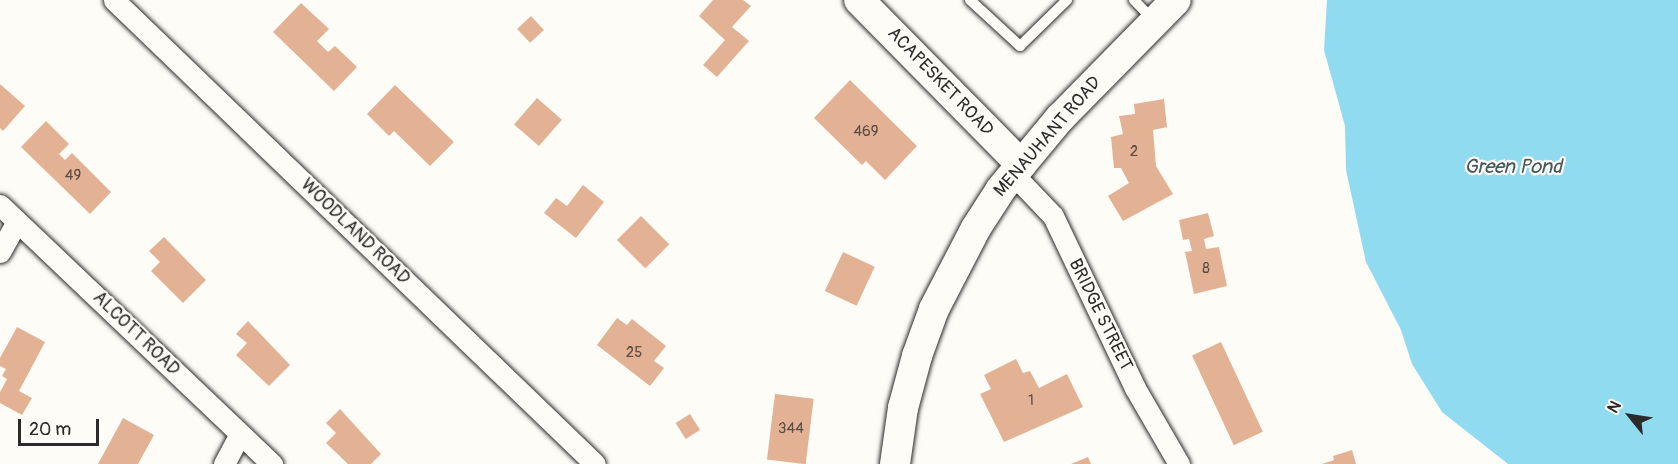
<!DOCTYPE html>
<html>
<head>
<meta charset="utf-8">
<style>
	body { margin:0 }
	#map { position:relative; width:1678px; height:464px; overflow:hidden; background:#fdfcf7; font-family:Pangolin,sans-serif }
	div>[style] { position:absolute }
	.water>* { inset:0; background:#90dbf0 }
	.building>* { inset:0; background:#e3b294; transform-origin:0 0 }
	.roads { filter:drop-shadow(0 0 2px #2b2b2b) drop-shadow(0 0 2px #2b2b2b) }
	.service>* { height:10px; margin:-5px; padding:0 5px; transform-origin:5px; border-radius:5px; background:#fdfcf7 }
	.minor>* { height:21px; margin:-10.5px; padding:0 10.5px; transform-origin:10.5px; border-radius:10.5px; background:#fdfcf7 }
	.secondary>* { height:30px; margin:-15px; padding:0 15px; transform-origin:15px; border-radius:15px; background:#fdfcf7 }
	span { translate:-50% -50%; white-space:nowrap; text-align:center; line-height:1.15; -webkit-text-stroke:4.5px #fdfcf7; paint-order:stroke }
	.number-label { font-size:15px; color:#594d45 }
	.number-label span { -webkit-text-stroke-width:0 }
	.street-label { font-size:18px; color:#2b2b2b }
	.water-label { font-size:20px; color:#44575c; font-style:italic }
	.north { position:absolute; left:1600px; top:386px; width:60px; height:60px; -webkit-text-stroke:4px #fdfcf7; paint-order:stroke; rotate:300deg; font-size:16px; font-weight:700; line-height:24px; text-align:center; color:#2b2b2b }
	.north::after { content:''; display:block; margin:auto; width:21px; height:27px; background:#2b2b2b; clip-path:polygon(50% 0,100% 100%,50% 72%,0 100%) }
	.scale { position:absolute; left:18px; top:419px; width:81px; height:27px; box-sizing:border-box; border:3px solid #2b2b2b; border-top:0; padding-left:8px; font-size:18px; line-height:21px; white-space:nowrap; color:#2b2b2b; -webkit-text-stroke:4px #fdfcf7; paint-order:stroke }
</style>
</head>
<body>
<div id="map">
	<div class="water">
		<i style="clip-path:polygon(1327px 0,1678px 0,1678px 464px,1508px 464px,1442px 412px,1412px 364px,1401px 330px,1366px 262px,1346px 170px,1345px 126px,1324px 50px)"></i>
	</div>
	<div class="building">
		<i style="clip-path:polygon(713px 0,743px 0,751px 6px,732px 27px,749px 41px,717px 77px,703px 65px,725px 40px,699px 16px)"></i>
		<i style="clip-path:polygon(301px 3px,329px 29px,317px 41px,328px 52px,335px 46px,357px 67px,334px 91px,273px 32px)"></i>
		<i style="left:531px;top:16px;width:19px;height:19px;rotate:47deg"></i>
		<i style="clip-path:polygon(850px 80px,917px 146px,885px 180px,866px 161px,862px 165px,814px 118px)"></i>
		<i style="clip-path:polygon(0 84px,25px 106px,3px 131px,0 128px)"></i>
		<i style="clip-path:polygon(395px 85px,454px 142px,430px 166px,394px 131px,389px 136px,367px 114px)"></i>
		<i style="left:537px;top:98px;width:33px;height:35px;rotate:41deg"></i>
		<i style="clip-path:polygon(1164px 99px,1167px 127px,1153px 130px,1156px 166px,1173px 194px,1123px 221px,1108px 196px,1129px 183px,1121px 168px,1114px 168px,1111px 137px,1123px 134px,1119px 116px,1135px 114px,1134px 104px)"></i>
		<i style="clip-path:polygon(46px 121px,69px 144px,59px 154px,65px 160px,72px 153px,111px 192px,90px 214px,21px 147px)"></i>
		<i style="clip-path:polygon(583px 185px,604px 202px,576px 238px,544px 213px,556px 198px,567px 206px)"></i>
		<i style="clip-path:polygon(1208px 213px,1214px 236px,1204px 239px,1206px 249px,1219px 247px,1227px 286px,1194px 294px,1185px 252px,1192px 251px,1189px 239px,1183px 240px,1179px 220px)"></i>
		<i style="left:641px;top:216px;width:40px;height:34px;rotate:45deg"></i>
		<i style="clip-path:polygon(164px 237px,206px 280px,183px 303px,151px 271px,160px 262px,149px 251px)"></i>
		<i style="left:843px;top:252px;width:35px;height:43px;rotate:25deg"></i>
		<i style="clip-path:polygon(617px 318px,627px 325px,632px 319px,666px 346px,654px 361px,664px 368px,650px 386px,597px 345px)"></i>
		<i style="clip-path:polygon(248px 321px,290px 365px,269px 386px,236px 355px,247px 343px,236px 334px)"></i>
		<i style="clip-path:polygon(17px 327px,45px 342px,19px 391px,32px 398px,22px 415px,0 403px,0 392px,7px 379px,2px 376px,6px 369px,0 366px,0 358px)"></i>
		<i style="left:1221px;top:342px;width:99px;height:32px;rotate:65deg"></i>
		<i style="clip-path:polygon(1016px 359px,1023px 373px,1030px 371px,1039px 388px,1067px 374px,1083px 407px,1004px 442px,980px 394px,991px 389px,984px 375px)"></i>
		<i style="left:775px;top:394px;width:39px;height:66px;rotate:7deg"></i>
		<i style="clip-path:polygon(340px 409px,381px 454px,371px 464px,348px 464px,326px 443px,336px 433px,326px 423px)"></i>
		<i style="left:690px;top:414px;width:19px;height:17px;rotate:58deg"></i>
		<i style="clip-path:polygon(123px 418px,154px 435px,138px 464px,98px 464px)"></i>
		<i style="clip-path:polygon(1352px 450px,1356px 464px,1322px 464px,1334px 460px,1333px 456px)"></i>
		<i style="clip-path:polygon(1088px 457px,1091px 464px,1071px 464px)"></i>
	</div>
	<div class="roads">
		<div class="service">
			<i style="left:970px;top:0;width:68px;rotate:42.6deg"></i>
			<i style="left:1020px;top:46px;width:66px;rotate:-44.4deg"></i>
			<i style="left:1134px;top:0;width:29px;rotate:46deg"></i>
		</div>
		<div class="minor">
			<i style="left:114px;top:0;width:668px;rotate:43.97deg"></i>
			<i style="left:1013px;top:174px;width:58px;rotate:46.4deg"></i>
			<i style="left:1053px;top:216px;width:191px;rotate:64.5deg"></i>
			<i style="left:1135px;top:388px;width:88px;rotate:59.9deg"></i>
			<i style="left:0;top:205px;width:376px;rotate:43.6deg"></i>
			<i style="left:0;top:252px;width:35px;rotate:-61deg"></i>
			<i style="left:224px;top:464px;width:34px;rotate:-62deg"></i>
		</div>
		<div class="secondary">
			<i style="left:859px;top:0;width:231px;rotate:45.4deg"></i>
			<i style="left:895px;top:464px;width:57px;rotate:-81.9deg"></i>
			<i style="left:903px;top:408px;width:54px;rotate:-74.9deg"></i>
			<i style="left:917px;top:356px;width:50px;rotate:-70.1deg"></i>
			<i style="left:934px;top:309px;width:91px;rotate:-62.6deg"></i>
			<i style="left:976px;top:228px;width:46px;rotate:-57.3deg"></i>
			<i style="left:1001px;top:189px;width:92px;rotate:-50.3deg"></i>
			<i style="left:1060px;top:118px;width:165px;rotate:-45.5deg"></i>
		</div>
	</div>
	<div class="number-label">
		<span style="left:866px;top:132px">469</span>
		<span style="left:1134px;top:152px">2</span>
		<span style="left:73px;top:176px">49</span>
		<span style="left:1206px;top:269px">8</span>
		<span style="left:634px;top:353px">25</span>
		<span style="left:1031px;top:401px">1</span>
		<span style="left:791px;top:429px">344</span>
	</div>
	<div class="street-label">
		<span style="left:940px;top:82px;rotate:46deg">ACAPESKET ROAD</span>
		<span style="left:1048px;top:137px;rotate:-49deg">MENAUHANT ROAD</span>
		<span style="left:355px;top:232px;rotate:44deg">WOODLAND ROAD</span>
		<span style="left:1100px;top:315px;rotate:64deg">BRIDGE STREET</span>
		<span style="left:136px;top:334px;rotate:44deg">ALCOTT ROAD</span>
	</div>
	<div class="water-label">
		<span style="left:1513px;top:166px">Green Pond</span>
	</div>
	<div class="north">N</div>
	<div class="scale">20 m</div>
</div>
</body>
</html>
